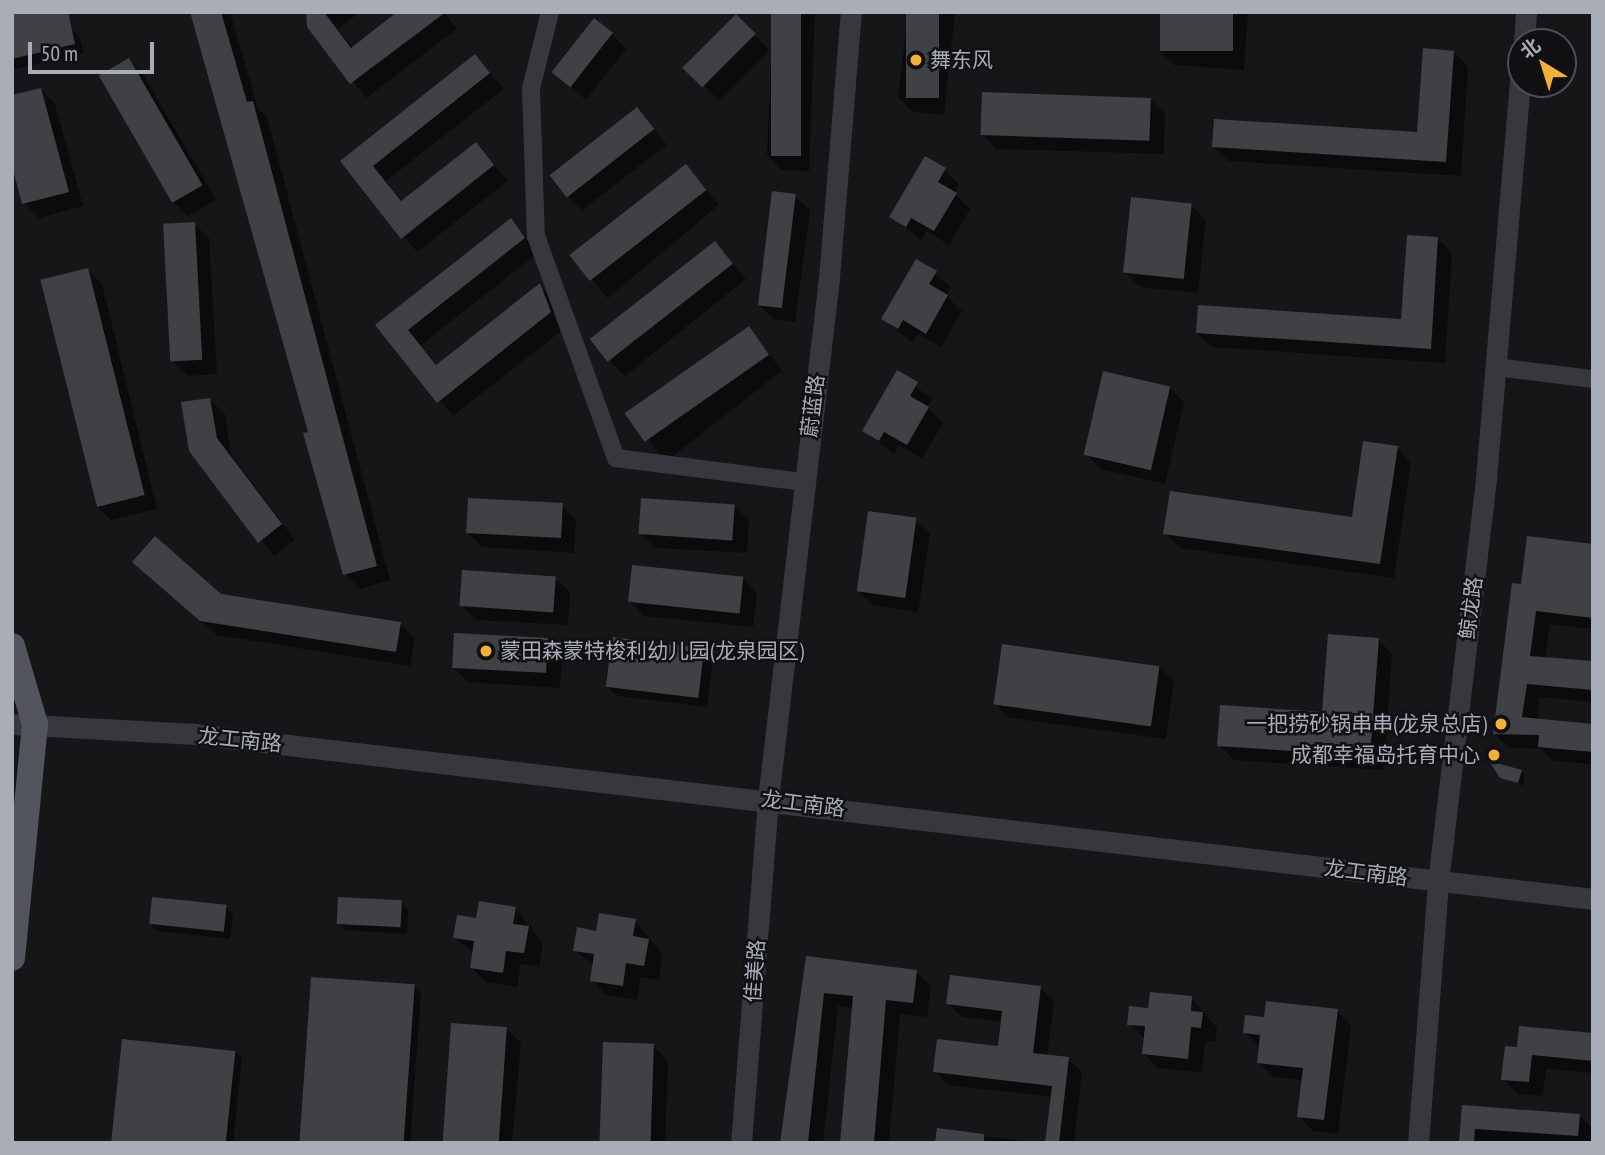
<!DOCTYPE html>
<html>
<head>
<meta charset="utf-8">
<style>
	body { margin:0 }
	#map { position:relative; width:1605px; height:1155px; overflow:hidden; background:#161618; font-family:"PT Sans Narrow","Noto Sans SC",sans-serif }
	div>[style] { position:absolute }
	.shadow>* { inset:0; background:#0007; transform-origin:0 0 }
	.building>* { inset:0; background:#404145; transform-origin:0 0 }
	.minor>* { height:18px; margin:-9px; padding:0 9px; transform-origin:9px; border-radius:9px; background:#37383d }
	.tertiary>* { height:21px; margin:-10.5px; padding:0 10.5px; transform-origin:10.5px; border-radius:10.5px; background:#37383d }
	.primary>* { height:26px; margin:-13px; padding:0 13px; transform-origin:13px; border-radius:13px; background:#53555c }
	.dots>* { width:19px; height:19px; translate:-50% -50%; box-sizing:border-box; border:4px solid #111113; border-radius:50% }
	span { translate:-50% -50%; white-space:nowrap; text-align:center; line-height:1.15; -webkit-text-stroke:5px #111113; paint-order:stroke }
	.poi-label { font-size:21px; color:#a8adb8 }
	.left { translate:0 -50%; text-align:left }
	.right { translate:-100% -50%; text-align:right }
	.street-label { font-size:21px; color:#a8adb8 }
	.frame { position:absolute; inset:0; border:14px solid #a8adb8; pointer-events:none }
	.north { position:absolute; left:1507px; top:28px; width:70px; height:70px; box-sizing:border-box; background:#111113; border:2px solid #4d4f55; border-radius:50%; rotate:322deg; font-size:19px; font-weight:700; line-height:28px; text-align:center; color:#a8adb8 }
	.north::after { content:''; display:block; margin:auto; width:24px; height:32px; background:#f2b134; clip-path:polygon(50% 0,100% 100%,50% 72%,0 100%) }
	.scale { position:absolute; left:28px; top:42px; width:126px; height:32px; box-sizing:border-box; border:4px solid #a8adb8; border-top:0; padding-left:9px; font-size:21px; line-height:24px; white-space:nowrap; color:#a8adb8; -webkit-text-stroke:5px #111113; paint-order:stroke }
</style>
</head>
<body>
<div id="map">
	<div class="shadow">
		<i style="clip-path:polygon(12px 12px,70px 27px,80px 38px,84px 53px,12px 70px)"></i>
		<i style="clip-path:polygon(192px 12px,230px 12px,258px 109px,267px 117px,390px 580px,360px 589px,345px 574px,311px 433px)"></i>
		<i style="clip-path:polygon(308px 12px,360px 12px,338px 29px,353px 48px,444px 12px,457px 29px,366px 98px,309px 26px)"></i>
		<i style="clip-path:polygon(773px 12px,815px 12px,809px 171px,782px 170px,767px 155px)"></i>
		<i style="clip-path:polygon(908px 12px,955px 12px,944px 115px,913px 112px,898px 97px)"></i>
		<i style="clip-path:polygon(1162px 12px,1248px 12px,1244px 70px,1174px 65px,1160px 51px)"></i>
		<i style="left:736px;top:17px;width:47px;height:71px;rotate:45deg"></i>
		<i style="clip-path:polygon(612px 34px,626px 49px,586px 100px,554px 72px)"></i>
		<i style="clip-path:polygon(1454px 52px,1468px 67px,1461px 176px,1228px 161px,1213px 146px,1418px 134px)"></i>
		<i style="clip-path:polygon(475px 56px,504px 89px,386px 181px,403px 202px,476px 144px,508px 181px,417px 252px,342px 161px)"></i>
		<i style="clip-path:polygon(129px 60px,143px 74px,216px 200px,188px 216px,173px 202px)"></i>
		<i style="clip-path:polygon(41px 89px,55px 104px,83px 206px,39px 218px,24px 203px)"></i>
		<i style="clip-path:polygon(1150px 99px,1165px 114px,1164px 154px,996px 149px,982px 134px)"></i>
		<i style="clip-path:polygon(637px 109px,667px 145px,582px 210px,567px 196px)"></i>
		<i style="left:686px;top:166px;width:51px;height:145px;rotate:50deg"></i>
		<i style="clip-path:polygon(944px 170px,959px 184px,954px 193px,970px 209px,949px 245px,926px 231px,921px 240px,891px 216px)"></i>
		<i style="clip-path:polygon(795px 196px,810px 211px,795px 322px,773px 319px,758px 304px)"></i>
		<i style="clip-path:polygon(1191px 205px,1206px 220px,1198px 293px,1140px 287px,1125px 272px)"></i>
		<i style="clip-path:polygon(511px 220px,538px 253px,421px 345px,438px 366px,540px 286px,554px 300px,565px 328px,453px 416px,377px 325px)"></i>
		<i style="clip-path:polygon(194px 224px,209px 238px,217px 374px,188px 376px,173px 362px)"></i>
		<i style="clip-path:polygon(1438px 239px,1452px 253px,1445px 363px,1212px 347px,1197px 333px,1402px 321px)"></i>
		<i style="clip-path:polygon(715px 244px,746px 279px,625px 376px,610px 361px)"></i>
		<i style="clip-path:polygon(917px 261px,951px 287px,946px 296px,962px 311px,941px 347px,918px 334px,913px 343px,883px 319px)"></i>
		<i style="clip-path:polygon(88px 270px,102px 284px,157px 509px,111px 520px,96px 506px)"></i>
		<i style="left:749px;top:328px;width:54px;height:148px;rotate:52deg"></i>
		<i style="clip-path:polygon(1593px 347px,1593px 368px,1590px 365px)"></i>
		<i style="clip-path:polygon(898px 373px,932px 399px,927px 407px,943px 423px,922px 459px,899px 445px,894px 454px,864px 431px)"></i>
		<i style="clip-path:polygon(1169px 387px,1184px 402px,1165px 484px,1101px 469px,1086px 454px)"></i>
		<i style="clip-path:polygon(210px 400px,225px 414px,231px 454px,295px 540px,274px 556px,190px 450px)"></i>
		<i style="clip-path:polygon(1397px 448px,1411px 463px,1394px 578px,1180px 548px,1165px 533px,1354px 519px)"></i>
		<i style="clip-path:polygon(562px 505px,576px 520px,574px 553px,482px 547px,468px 533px)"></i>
		<i style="clip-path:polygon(734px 506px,749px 520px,747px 553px,655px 548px,640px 533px)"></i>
		<i style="clip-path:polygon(915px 520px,930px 534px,918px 612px,873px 605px,858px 591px)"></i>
		<i style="clip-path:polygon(149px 577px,220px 595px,400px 624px,415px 638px,410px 666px,217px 635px)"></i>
		<i style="clip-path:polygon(555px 578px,570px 592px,568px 625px,476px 620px,461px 605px)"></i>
		<i style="clip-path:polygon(743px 578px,757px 593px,753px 627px,644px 616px,630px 601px)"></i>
		<i style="clip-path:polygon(1513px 585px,1593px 595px,1593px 629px,1550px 624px,1545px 659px,1593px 663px,1593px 702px,1540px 697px,1537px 720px,1593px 725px,1593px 764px,1554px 761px,1541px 749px,1509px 748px,1495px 734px)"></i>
		<i style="clip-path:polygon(1378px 639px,1392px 654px,1384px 770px,1234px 760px,1219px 745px,1324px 714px)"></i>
		<i style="clip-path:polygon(547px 640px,562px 655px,560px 688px,468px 682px,453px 668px)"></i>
		<i style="clip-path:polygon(703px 650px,713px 660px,707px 707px,617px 696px,607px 686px)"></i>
		<i style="clip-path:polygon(1159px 666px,1174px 681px,1166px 739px,1010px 718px,995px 704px)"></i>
		<i style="clip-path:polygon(1521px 771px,1525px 776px,1523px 786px,1501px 776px)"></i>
		<i style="clip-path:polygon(401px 902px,408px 909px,407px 934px,345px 930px,338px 923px)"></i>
		<i style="clip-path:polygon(226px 907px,233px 914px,230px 939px,157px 931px,150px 923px)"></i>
		<i style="clip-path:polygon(515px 908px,543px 943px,539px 967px,521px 964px,517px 987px,486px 982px,472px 968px,474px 953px,455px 938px,478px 920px)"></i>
		<i style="clip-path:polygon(635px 921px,663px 955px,659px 980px,641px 977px,637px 1000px,606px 995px,592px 980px,594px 965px,575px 950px,598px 933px)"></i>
		<i style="clip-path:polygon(808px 958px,916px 971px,931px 986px,927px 1017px,900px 1014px,889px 1143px,842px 1143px,853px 1008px,838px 1006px,823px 1143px,783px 1143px)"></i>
		<i style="clip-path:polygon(414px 987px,421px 994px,410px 1143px,299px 1143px)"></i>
		<i style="clip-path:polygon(1040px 987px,1054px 1001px,1047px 1057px,1068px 1059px,1082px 1072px,1074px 1143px,1047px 1143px,1052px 1097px,948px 1085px,935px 1071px,999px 1048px,1003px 1022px,962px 1017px,948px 1003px)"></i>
		<i style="clip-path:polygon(1191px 997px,1217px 1028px,1215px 1042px,1205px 1041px,1202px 1073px,1158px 1068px,1144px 1054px,1145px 1039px,1129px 1024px,1150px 1010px)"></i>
		<i style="clip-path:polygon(1337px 1011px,1351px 1026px,1338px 1134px,1313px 1131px,1299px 1116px,1303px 1080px,1274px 1077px,1259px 1062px,1260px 1047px,1245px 1032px,1266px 1019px)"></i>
		<i style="clip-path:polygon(506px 1029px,521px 1043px,512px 1143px,442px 1143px)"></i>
		<i style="clip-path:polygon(1593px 1035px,1593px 1073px,1546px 1069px,1543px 1096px,1518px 1094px,1503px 1079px,1518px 1049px)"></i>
		<i style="clip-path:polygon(653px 1046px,668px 1061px,665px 1143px,601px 1143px)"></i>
		<i style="clip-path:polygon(234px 1051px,242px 1058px,233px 1143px,114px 1143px)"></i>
		<i style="clip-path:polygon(1464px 1107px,1579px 1115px,1593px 1129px,1593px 1143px,1461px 1143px)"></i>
		<i style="clip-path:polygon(938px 1130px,1040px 1143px,936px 1143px)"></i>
	</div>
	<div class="building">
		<i style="clip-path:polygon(12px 12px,68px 12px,75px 44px,12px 59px)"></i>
		<i style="clip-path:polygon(190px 12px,221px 12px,247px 102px,253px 101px,377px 566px,343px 575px,303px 433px,308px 432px)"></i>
		<i style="clip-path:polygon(306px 12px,324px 12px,351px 48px,397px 12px,446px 12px,350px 84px,307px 27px)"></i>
		<i style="left:771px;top:12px;width:30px;height:144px"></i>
		<i style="left:906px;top:12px;width:33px;height:86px"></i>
		<i style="left:1160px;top:12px;width:73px;height:39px"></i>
		<i style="left:736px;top:14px;width:28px;height:76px;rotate:45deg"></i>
		<i style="left:594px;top:18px;width:24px;height:69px;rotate:38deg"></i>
		<i style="clip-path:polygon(1423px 48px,1454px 51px,1446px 162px,1212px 147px,1214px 119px,1417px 132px)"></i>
		<i style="clip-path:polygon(475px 54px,490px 73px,373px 166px,401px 201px,476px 142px,494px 165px,401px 239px,340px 161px)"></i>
		<i style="left:129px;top:58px;width:147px;height:35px;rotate:60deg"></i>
		<i style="clip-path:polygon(41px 88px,69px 192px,22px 204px,12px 166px,12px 95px)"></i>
		<i style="left:982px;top:92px;width:169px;height:43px;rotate:2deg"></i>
		<i style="left:637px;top:107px;width:28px;height:111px;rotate:52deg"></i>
		<i style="clip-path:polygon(925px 156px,946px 168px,938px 182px,957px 193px,934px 231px,911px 218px,906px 227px,889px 217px)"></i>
		<i style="left:686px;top:164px;width:33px;height:148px;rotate:52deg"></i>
		<i style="left:772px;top:191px;width:24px;height:115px;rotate:7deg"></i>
		<i style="left:1131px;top:197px;width:61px;height:76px;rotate:6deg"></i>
		<i style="clip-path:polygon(511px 218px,525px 238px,408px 330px,436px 365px,540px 283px,551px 312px,437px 403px,375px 325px)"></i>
		<i style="left:195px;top:222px;width:138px;height:32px;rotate:87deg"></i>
		<i style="clip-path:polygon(1407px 235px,1438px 237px,1431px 349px,1196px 333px,1198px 305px,1401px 319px)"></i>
		<i style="left:715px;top:241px;width:29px;height:159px;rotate:52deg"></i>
		<i style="clip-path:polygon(916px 259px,937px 271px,929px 284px,948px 295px,926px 334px,903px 320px,898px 329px,881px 319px)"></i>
		<i style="left:88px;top:268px;width:234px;height:49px;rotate:76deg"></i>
		<i style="left:749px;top:326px;width:35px;height:152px;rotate:55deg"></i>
		<i style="clip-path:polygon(897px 370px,918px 382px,910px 396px,929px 407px,907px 445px,884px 432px,879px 441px,862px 431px)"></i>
		<i style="left:1103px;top:371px;width:69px;height:86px;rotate:13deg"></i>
		<i style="clip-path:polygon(210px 398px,217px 438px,282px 524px,258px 543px,189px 451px,181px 402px)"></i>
		<i style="clip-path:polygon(1363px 441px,1398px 446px,1380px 564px,1163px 534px,1170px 491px,1352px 517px)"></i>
		<i style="left:468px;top:498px;width:95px;height:35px;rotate:3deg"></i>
		<i style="left:641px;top:498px;width:94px;height:36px;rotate:4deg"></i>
		<i style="left:868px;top:511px;width:49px;height:81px;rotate:8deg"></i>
		<i style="clip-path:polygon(155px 536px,221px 594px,401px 622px,396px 652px,200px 621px,132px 562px)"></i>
		<i style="clip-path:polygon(1527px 536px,1593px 544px,1593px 618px,1536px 611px,1530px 656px,1593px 661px,1593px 690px,1527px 684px,1522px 717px,1593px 724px,1593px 752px,1538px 747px,1539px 735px,1493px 734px,1512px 583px,1521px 584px)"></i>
		<i style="left:632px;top:565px;width:112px;height:37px;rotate:6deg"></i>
		<i style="left:462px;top:570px;width:94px;height:36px;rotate:4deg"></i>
		<i style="left:454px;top:633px;width:94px;height:35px;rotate:3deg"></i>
		<i style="clip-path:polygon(1328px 634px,1379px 638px,1370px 756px,1217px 746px,1220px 705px,1322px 712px)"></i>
		<i style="left:612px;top:637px;width:93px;height:50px;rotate:7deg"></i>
		<i style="left:1002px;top:644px;width:159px;height:61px;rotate:8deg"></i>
		<i style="clip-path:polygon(1489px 761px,1522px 770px,1518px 783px,1500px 778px)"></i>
		<i style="left:152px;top:897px;width:75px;height:27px;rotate:6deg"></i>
		<i style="left:338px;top:897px;width:64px;height:27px;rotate:3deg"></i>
		<i style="clip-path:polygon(479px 901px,516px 907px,513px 924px,529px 926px,524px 953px,506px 951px,503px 973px,470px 968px,474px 941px,453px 938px,457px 915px,476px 918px)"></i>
		<i style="clip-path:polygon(599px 913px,636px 919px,633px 936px,649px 939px,644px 966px,626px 963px,623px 986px,590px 981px,594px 954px,573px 951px,577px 927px,596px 931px)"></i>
		<i style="clip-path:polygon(806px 956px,917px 970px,913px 1003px,886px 1000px,874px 1143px,840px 1143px,853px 996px,824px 993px,808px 1143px,780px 1143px)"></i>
		<i style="clip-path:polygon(950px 975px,1041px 986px,1033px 1053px,1069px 1057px,1059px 1143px,1045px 1143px,1052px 1086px,933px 1072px,937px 1039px,998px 1046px,1002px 1011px,946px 1004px)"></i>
		<i style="left:311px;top:977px;width:104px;height:167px;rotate:4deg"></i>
		<i style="clip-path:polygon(1150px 992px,1192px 996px,1191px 1011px,1203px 1012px,1201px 1028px,1191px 1027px,1188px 1059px,1142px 1054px,1145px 1026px,1127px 1025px,1129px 1006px,1148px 1008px)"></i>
		<i style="clip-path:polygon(1266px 1001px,1338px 1009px,1324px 1120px,1297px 1117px,1303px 1068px,1257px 1063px,1260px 1035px,1243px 1033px,1245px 1015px,1264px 1017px)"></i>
		<i style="left:451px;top:1023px;width:56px;height:121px;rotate:4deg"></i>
		<i style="clip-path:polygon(1519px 1026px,1593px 1033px,1593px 1061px,1532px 1055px,1529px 1082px,1501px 1080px,1505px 1046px,1517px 1047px)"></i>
		<i style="left:122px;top:1039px;width:114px;height:104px;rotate:6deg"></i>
		<i style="left:603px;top:1042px;width:51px;height:101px;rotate:2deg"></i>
		<i style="clip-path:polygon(1462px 1105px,1580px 1114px,1578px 1136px,1475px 1129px,1474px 1143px,1459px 1143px)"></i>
		<i style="clip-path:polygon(937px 1128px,984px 1134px,984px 1143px,935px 1143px)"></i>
	</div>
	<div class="minor">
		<i style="left:550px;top:12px;width:79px;rotate:103.9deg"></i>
		<i style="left:531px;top:89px;width:147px;rotate:88.1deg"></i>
		<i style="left:536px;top:236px;width:236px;rotate:70.2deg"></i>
		<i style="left:616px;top:458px;width:190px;rotate:7.3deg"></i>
		<i style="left:1496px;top:367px;width:98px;rotate:7.1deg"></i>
	</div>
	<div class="tertiary">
		<i style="left:1524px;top:42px;width:30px;rotate:-86deg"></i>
		<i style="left:12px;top:724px;width:183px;rotate:3.1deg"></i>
		<i style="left:195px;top:734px;width:1408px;rotate:6.73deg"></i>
		<i style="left:741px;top:1143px;width:344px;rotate:-85.5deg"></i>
		<i style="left:768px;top:800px;width:526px;rotate:-83.33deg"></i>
		<i style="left:829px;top:278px;width:267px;rotate:-85.3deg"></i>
		<i style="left:1418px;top:1143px;width:262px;rotate:-85.6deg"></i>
		<i style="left:1438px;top:882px;width:407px;rotate:-83.2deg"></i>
		<i style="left:1486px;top:478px;width:407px;rotate:-85.1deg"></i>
	</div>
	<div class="primary">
		<i style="left:12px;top:646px;width:81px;rotate:73.6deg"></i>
		<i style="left:35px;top:724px;width:235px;rotate:95.6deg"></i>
	</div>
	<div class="dots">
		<i style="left:916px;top:60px;background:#f2b134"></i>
		<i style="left:486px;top:651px;background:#f2b134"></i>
		<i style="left:1501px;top:724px;background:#f2b134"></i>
		<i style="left:1494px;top:755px;background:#f2b134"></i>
	</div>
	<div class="poi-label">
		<span class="left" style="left:930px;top:60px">舞东风</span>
		<span class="left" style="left:500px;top:651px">蒙田森蒙特梭利幼儿园(龙泉园区)</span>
		<span class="right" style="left:1487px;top:724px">一把捞砂锅串串(龙泉总店)</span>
		<span class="right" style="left:1480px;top:755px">成都幸福岛托育中心</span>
	</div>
	<div class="street-label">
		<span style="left:813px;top:406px;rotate:-83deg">蔚蓝路</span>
		<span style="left:1471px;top:608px;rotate:-83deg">鲸龙路</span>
		<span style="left:240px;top:740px;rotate:6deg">龙工南路</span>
		<span style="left:803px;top:804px;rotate:7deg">龙工南路</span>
		<span style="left:1366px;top:873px;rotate:7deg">龙工南路</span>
		<span style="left:755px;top:971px;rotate:-86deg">佳美路</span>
	</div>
	<div class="frame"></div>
	<div class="north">北</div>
	<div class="scale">50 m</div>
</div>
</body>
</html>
